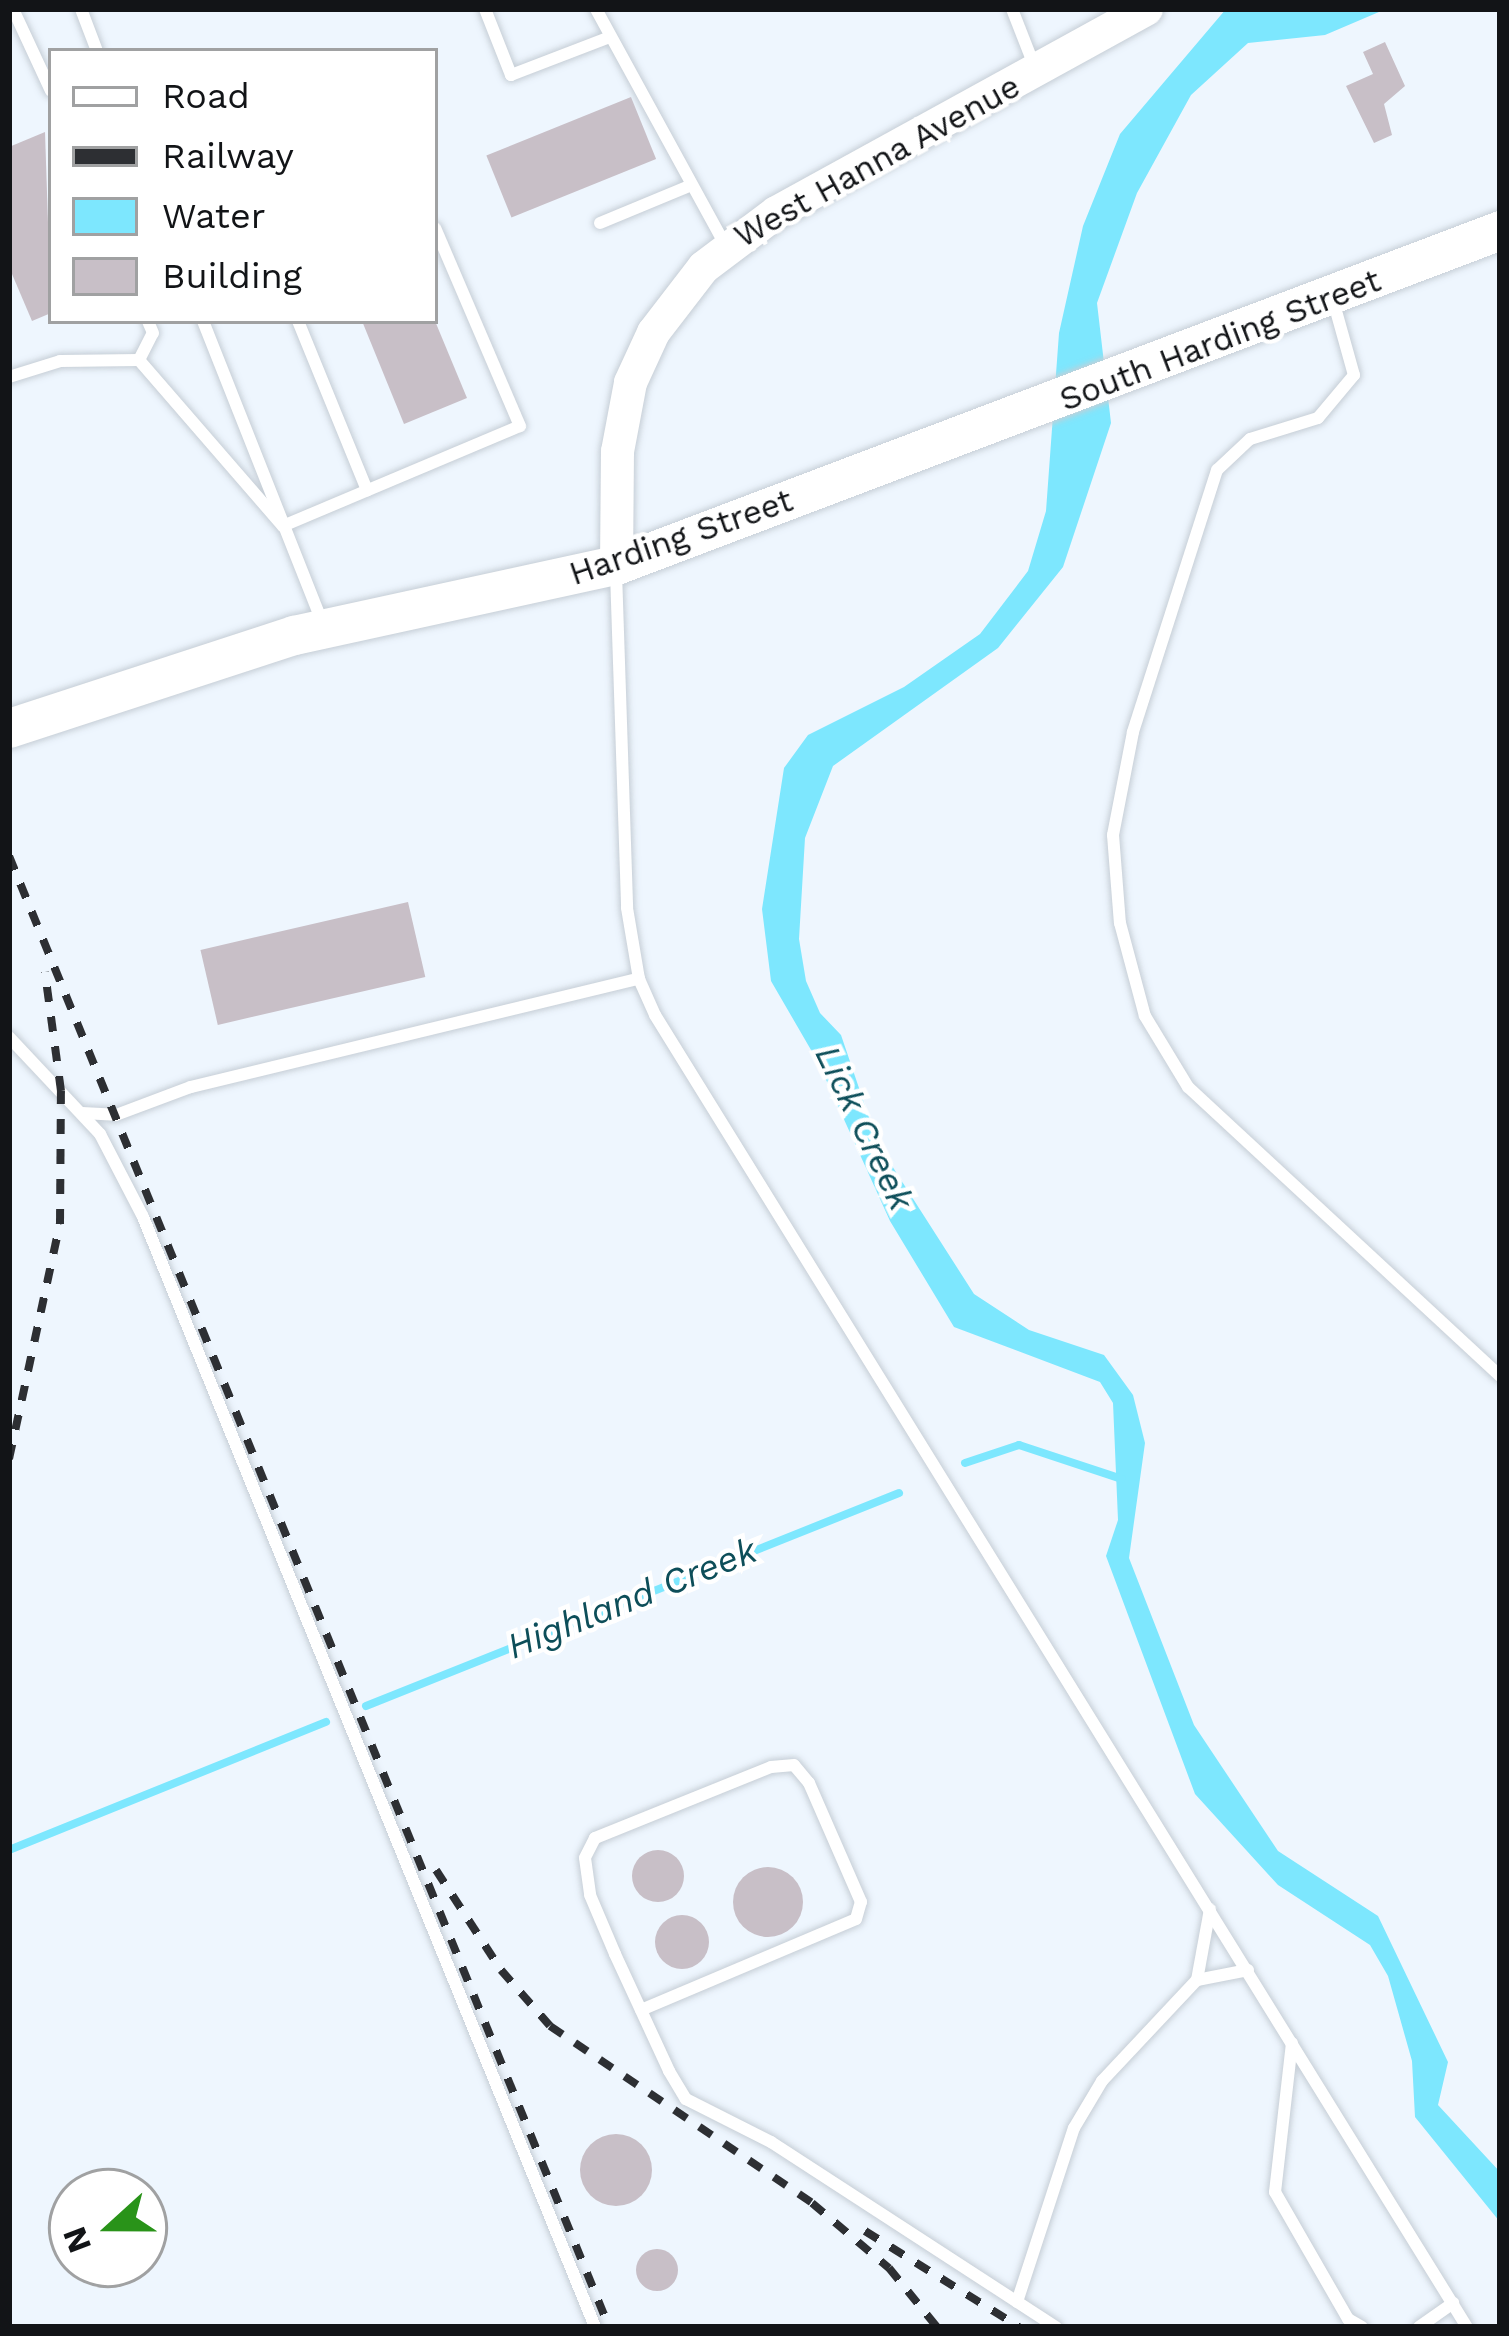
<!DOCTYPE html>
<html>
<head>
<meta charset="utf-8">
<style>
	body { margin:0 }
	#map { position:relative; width:1509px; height:2336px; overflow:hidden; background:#eef6fe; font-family:"Work Sans",sans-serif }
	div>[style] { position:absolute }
	.water>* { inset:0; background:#7de7fe }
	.stream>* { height:8px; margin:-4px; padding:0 4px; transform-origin:4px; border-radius:4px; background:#7de7fe }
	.building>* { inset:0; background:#c8bfc7; transform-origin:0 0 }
	.round { border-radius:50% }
	.roads { filter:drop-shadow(0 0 3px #c6ced6) drop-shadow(0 0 3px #c6ced6) }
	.service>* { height:12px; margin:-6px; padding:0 6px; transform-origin:6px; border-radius:6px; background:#fff }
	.secondary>* { height:33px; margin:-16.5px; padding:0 16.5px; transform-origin:16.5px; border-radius:16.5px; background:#fff }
	.primary>* { height:39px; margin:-19.5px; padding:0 19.5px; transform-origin:19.5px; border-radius:19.5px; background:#fff }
	.rail>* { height:8px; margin-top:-4px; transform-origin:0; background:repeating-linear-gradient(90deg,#2d2f33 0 15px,transparent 0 30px) }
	span { translate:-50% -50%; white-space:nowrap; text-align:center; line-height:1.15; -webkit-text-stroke:9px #fff; paint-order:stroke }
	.street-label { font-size:33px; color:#121417 }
	.water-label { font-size:36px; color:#0d4e59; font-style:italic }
	.frame { position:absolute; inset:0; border:12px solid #121417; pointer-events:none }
	.legend { position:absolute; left:48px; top:48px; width:390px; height:276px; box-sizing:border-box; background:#fff; border:3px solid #a0a1a2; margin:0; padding:15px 21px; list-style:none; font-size:36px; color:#121417 }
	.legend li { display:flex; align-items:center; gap:24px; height:60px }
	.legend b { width:60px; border:3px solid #a0a1a2 }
	.north { position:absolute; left:48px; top:2168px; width:120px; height:120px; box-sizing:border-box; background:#fff; border:3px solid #a0a1a2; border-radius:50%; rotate:249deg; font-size:33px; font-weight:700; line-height:48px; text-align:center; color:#121417 }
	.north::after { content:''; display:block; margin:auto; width:42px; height:54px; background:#299319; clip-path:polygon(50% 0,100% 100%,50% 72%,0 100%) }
</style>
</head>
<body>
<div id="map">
	<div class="water">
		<i style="clip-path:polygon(1226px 9px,1386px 9px,1325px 35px,1248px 43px,1191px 95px,1137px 193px,1097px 303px,1111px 423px,1063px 567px,998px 648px,833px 766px,805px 838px,799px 939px,806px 981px,820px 1013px,841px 1035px,878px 1144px,974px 1294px,1029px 1330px,1104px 1355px,1133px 1395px,1145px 1443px,1129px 1558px,1194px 1725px,1278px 1851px,1378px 1916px,1448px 2062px,1438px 2105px,1500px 2172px,1500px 2222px,1415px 2117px,1412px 2061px,1388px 1976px,1370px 1945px,1278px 1885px,1195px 1794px,1106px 1556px,1118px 1520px,1113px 1403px,1100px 1382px,954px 1327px,890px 1221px,818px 1062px,771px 981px,762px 909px,784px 768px,808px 735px,904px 687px,980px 634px,1028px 571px,1046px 511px,1059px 333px,1083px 226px,1120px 134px)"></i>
	</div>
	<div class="stream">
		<i style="left:965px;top:1463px;width:57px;rotate:-18.4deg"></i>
		<i style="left:1019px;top:1445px;width:108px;rotate:18.3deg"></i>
		<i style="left:366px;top:1706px;width:574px;rotate:-21.78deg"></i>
		<i style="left:9px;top:1850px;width:342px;rotate:-22deg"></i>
	</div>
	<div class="building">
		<i style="clip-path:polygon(1385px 42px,1405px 86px,1384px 104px,1392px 135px,1374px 143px,1346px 86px,1373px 74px,1363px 52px)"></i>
		<i style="left:631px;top:97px;width:67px;height:156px;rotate:68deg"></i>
		<i style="clip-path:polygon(45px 132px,51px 313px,32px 321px,9px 267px,9px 147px)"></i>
		<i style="clip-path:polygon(362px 321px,435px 321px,467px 398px,404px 424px)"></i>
		<i style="left:408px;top:902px;width:77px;height:213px;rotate:77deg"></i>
		<i class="round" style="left:632px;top:1850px;width:52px;height:52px"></i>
		<i class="round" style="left:733px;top:1867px;width:70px;height:70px"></i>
		<i class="round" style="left:655px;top:1915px;width:54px;height:54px"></i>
		<i class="round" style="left:580px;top:2134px;width:72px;height:72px"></i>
		<i class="round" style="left:636px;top:2249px;width:42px;height:42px"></i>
	</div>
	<div class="roads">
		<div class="service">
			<i style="left:13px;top:9px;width:90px;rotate:65.1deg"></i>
			<i style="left:81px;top:9px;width:45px;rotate:69.1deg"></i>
			<i style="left:485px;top:9px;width:71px;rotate:68.5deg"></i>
			<i style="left:511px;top:75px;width:106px;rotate:-21deg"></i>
			<i style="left:596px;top:9px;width:269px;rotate:61.3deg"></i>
			<i style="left:1012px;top:9px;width:60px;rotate:68.6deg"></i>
			<i style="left:600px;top:223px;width:94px;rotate:-22.5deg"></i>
			<i style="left:1333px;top:300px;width:78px;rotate:74.4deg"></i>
			<i style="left:1354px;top:375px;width:56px;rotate:129.9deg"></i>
			<i style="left:1318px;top:418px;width:71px;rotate:162.8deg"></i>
			<i style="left:1250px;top:439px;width:45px;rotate:136.8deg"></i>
			<i style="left:1217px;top:470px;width:275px;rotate:107.8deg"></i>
			<i style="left:1133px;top:732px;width:105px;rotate:101deg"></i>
			<i style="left:1113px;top:835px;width:88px;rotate:85.5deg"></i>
			<i style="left:1120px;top:923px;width:96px;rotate:75deg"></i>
			<i style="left:1145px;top:1016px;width:83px;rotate:58.8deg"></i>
			<i style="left:1188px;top:1087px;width:425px;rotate:42.8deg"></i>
			<i style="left:203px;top:321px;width:324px;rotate:68.4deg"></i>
			<i style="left:298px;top:321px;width:183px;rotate:67.8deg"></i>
			<i style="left:139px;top:360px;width:220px;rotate:49.1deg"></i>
			<i style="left:283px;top:526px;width:257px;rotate:-22.9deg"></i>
			<i style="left:520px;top:426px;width:215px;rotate:-113.2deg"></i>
			<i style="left:139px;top:360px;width:30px;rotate:-63deg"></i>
			<i style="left:153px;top:333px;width:13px;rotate:-113deg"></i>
			<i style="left:9px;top:377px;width:53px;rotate:-17.4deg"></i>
			<i style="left:60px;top:361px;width:79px;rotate:-0.7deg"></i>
			<i style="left:616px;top:572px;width:336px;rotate:88.1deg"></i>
			<i style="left:627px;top:908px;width:72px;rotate:80.4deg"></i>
			<i style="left:639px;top:979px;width:39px;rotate:66deg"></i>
			<i style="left:655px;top:1015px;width:1543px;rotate:58.25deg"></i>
			<i style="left:9px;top:1037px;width:133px;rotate:46.8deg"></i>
			<i style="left:100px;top:1134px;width:93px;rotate:62.6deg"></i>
			<i style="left:143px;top:1217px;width:1199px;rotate:67.84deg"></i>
			<i style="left:82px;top:1113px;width:34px;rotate:3deg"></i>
			<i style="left:116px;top:1115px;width:80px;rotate:-20.5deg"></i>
			<i style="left:191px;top:1087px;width:461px;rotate:-13.6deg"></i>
			<i style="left:1197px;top:1980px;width:52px;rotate:-11.1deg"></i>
			<i style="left:641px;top:2010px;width:233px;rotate:-22.9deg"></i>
			<i style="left:856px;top:1919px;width:18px;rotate:-74deg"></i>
			<i style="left:861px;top:1902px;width:130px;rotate:-113.6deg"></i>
			<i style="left:809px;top:1783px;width:23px;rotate:-130deg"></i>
			<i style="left:794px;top:1765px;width:23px;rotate:175deg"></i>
			<i style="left:771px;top:1767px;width:190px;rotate:158deg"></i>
			<i style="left:595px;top:1838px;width:22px;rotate:117deg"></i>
			<i style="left:585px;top:1858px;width:37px;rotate:82deg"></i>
			<i style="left:590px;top:1895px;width:64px;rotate:67deg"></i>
			<i style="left:615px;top:1954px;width:129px;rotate:65.2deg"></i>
			<i style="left:669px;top:2071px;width:33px;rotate:59deg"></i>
			<i style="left:686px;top:2099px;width:95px;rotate:26.8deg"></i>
			<i style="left:771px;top:2142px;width:340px;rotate:33deg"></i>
			<i style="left:1292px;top:2043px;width:150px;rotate:96.5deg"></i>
			<i style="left:1275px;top:2192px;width:146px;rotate:60.1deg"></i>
			<i style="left:1348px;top:2319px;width:16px;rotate:30deg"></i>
			<i style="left:1017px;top:2302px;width:183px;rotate:-71.9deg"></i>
			<i style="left:1074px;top:2128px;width:55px;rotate:-59.2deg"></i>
			<i style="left:1102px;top:2081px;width:139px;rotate:-46.8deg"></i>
			<i style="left:1197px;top:1980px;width:72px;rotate:-79.6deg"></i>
			<i style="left:1419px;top:2327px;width:42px;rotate:-35.2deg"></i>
		</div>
		<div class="secondary">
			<i style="left:616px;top:565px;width:114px;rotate:-89.5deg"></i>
			<i style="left:617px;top:451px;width:70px;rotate:-79.3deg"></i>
			<i style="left:630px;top:382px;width:55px;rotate:-65.3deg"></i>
			<i style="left:653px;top:332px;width:82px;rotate:-52.4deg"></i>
			<i style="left:703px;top:267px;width:91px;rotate:-37deg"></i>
			<i style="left:776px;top:212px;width:422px;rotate:-28.8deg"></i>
		</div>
		<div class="primary">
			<i style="left:9px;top:728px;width:300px;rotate:-18.1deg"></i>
			<i style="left:294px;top:635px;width:330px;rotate:-12.3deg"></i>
			<i style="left:616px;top:565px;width:945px;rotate:-20.75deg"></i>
		</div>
	</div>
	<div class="rail">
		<i style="left:9px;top:856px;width:1589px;rotate:67.81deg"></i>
		<i style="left:9px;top:1459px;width:240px;rotate:-77.8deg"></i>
		<i style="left:60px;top:1224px;width:133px;rotate:-89.6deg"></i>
		<i style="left:61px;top:1091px;width:120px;rotate:-97.7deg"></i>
		<i style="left:436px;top:1870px;width:119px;rotate:57deg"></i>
		<i style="left:501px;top:1970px;width:74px;rotate:48.8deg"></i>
		<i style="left:550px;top:2026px;width:316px;rotate:34deg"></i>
		<i style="left:812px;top:2203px;width:101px;rotate:40.2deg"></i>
		<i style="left:889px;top:2268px;width:76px;rotate:50.9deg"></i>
		<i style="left:865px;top:2231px;width:181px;rotate:31.9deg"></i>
	</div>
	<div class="street-label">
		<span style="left:877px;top:161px;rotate:-29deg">West Hanna Avenue</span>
		<span style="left:1220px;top:340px;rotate:-21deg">South Harding Street</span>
		<span style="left:681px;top:537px;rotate:-19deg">Harding Street</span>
	</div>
	<div class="water-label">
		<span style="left:864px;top:1128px;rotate:64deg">Lick Creek</span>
		<span style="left:632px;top:1599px;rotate:-22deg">Highland Creek</span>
	</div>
	<div class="frame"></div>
	<ul class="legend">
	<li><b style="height:15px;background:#fff"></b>Road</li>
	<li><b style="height:15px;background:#2d2f33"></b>Railway</li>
	<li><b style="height:33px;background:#7de7fe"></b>Water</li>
	<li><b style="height:33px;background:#c8bfc7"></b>Building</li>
	</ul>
	<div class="north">N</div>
</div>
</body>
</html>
